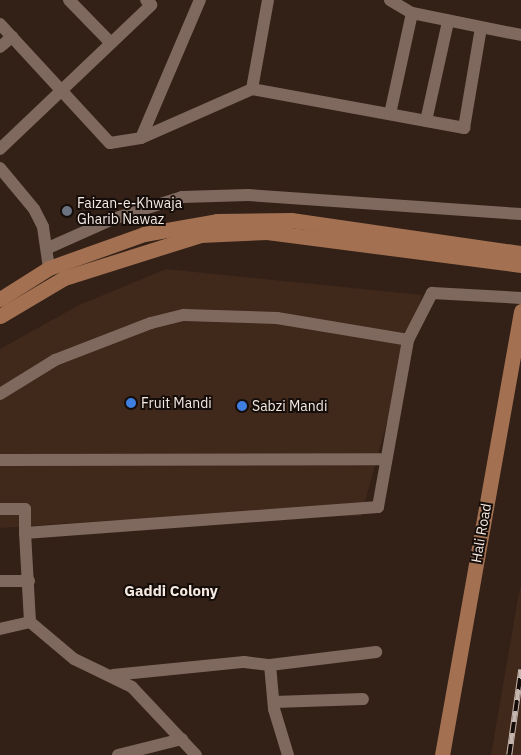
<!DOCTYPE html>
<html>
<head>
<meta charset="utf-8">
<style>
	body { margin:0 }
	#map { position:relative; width:521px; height:755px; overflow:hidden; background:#332117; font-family:"IBM Plex Sans",sans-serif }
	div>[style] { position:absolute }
	.built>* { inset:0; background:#40281b }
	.street>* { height:12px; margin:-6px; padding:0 6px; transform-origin:6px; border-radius:6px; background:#7f695e }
	.secondary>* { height:15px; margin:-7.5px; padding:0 7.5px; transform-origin:7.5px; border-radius:7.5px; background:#a37152 }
	.rail>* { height:5.5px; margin-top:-2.75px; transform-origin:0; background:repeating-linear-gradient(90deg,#150d09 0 11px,#c5b7af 0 22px); box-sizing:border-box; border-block:1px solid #c5b7af }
	.dots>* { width:14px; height:14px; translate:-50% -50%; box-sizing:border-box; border:2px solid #150d09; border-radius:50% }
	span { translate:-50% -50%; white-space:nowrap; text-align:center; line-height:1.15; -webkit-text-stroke:4px #150d09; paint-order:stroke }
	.poi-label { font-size:14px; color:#f5e9e2 }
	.left { translate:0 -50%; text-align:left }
	.street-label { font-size:14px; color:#f5e9e2 }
	.neighbourhood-label { font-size:15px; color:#f5e9e2; font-weight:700 }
</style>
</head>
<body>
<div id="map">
	<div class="built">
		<i style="clip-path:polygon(166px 269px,422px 295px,361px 516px,115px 520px,0 528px,0 349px,79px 305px)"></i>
		<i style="clip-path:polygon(521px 586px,521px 755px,491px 755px,518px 598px)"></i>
	</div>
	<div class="street">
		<i style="left:69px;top:0;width:60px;rotate:45.7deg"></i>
		<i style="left:390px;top:0;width:26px;rotate:31deg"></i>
		<i style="left:412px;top:13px;width:111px;rotate:11.4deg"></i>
		<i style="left:0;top:24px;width:162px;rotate:47.3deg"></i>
		<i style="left:110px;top:143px;width:31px;rotate:-9deg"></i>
		<i style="left:141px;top:138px;width:121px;rotate:-23.8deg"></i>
		<i style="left:252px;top:89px;width:216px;rotate:10.4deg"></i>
		<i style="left:464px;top:128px;width:101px;rotate:-80.4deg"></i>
		<i style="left:0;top:47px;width:16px;rotate:-40deg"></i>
		<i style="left:252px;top:89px;width:90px;rotate:-79.8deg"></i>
		<i style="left:390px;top:114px;width:103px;rotate:-77.7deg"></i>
		<i style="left:426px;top:121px;width:101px;rotate:-77.5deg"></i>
		<i style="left:141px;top:138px;width:150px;rotate:-66.9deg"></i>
		<i style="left:0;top:149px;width:209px;rotate:-43.6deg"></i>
		<i style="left:151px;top:5px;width:7px;rotate:-135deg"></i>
		<i style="left:0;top:168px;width:53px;rotate:50.3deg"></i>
		<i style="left:34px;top:209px;width:20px;rotate:63deg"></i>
		<i style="left:43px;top:227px;width:41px;rotate:81.7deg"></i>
		<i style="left:48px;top:248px;width:71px;rotate:-24deg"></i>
		<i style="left:113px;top:219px;width:72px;rotate:-17.7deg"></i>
		<i style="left:182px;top:197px;width:66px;rotate:-1.7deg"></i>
		<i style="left:248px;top:195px;width:274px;rotate:4deg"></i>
		<i style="left:0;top:394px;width:65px;rotate:-31.7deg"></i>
		<i style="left:55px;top:360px;width:103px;rotate:-21.1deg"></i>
		<i style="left:151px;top:323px;width:34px;rotate:-14deg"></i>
		<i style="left:184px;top:315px;width:93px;rotate:1.8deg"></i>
		<i style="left:277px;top:318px;width:133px;rotate:9.5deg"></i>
		<i style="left:0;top:460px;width:386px;rotate:-0.1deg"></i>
		<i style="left:0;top:509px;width:25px"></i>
		<i style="left:25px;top:509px;width:24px;rotate:90deg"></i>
		<i style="left:0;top:581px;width:29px"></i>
		<i style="left:0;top:629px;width:31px;rotate:-13deg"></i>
		<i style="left:270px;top:665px;width:107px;rotate:-7deg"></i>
		<i style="left:113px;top:675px;width:132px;rotate:-5.7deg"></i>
		<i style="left:244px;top:662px;width:26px;rotate:7deg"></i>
		<i style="left:270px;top:665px;width:44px;rotate:84.8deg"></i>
		<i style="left:274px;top:709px;width:48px;rotate:73.1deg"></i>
		<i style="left:274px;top:702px;width:89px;rotate:-1.9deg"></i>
		<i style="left:118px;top:755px;width:66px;rotate:-14deg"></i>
		<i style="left:196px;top:755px;width:93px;rotate:-133.3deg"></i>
		<i style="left:132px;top:687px;width:64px;rotate:-154.2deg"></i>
		<i style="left:74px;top:659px;width:57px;rotate:-139.9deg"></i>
		<i style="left:30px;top:622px;width:89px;rotate:-93.2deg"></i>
		<i style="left:25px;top:533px;width:354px;rotate:-4.2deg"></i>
		<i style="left:378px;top:507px;width:170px;rotate:-79.8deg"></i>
		<i style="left:408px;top:340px;width:53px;rotate:-62.9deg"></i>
		<i style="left:432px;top:293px;width:89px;rotate:3.2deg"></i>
	</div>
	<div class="secondary">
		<i style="left:0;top:299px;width:58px;rotate:-32.3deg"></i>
		<i style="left:49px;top:268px;width:101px;rotate:-19.7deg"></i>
		<i style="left:144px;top:234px;width:74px;rotate:-10.1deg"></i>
		<i style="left:217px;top:221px;width:74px;rotate:-0.8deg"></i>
		<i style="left:291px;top:220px;width:232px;rotate:8.2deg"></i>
		<i style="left:0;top:316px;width:74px;rotate:-30.7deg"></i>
		<i style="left:64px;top:278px;width:143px;rotate:-17.5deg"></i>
		<i style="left:200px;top:235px;width:67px;rotate:-2.6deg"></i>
		<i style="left:267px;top:232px;width:256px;rotate:7.4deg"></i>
		<i style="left:442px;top:755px;width:451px;rotate:-79.9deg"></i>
	</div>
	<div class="rail">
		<i style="left:509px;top:755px;width:86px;rotate:-82deg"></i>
	</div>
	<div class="dots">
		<i style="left:67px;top:211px;background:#6b7280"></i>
		<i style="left:131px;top:403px;background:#3f7fe0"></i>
		<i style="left:242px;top:406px;background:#3f7fe0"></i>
	</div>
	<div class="poi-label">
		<span class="left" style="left:77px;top:211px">Faizan-e-Khwaja<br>Gharib Nawaz</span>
		<span class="left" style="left:141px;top:403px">Fruit Mandi</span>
		<span class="left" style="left:252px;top:406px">Sabzi Mandi</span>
	</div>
	<div class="street-label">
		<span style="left:481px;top:533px;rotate:-80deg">Hali Road</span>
	</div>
	<div class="neighbourhood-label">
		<span style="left:171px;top:591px">Gaddi Colony</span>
	</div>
</div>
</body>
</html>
